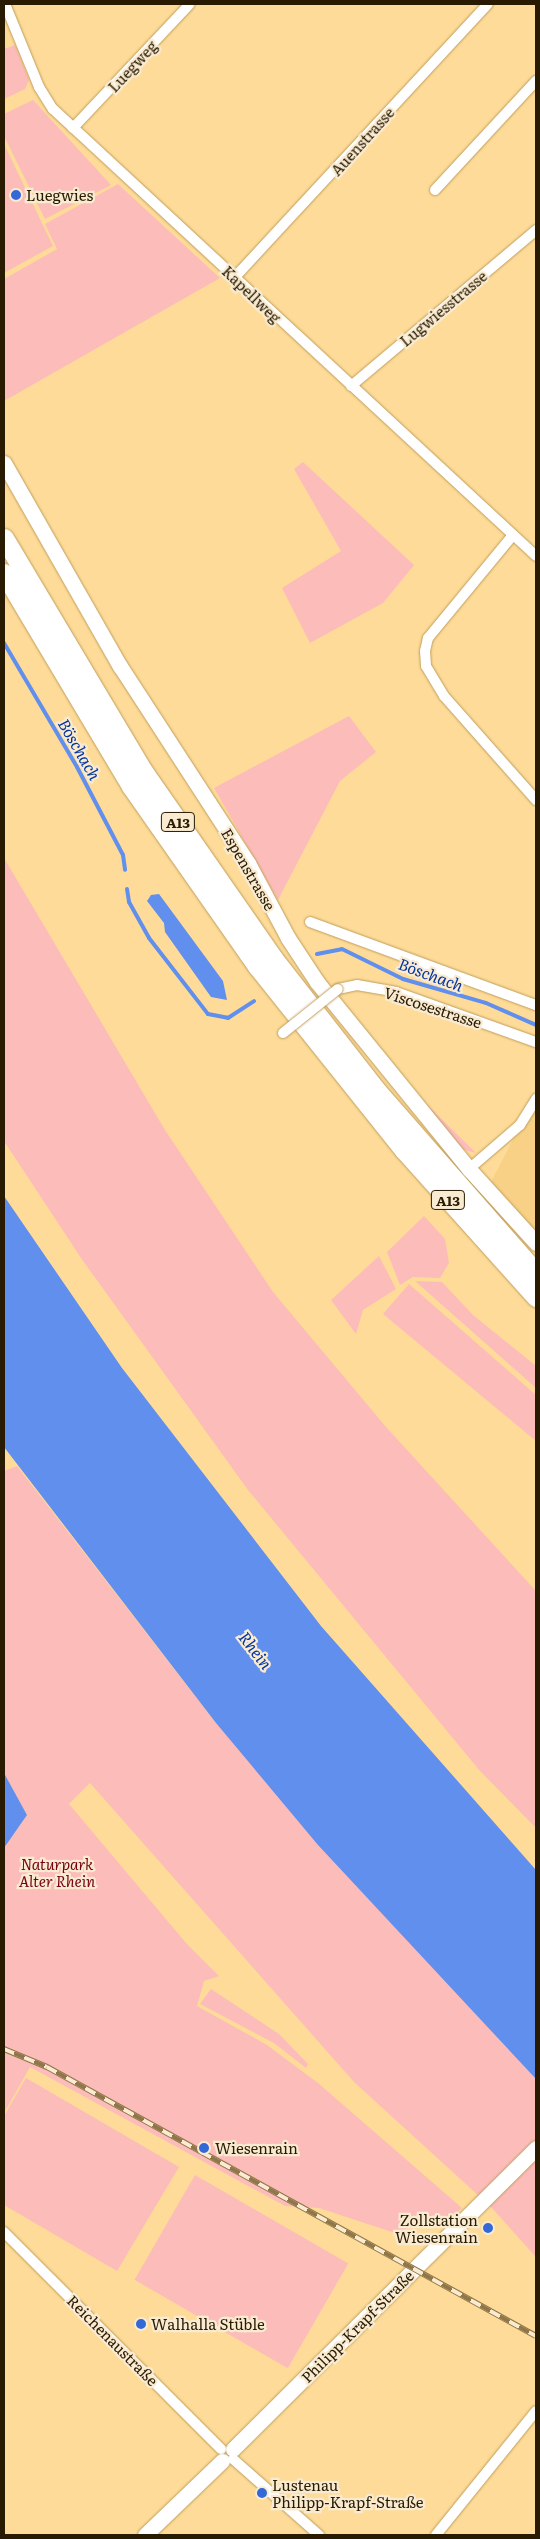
<!DOCTYPE html>
<html>
<head>
<meta charset="utf-8">
<style>
	body { margin:0 }
	#map { position:relative; width:540px; height:2539px; overflow:hidden; background:#fedb98; font-family:Literata,serif }
	div>[style] { position:absolute }
	.built>* { inset:0; background:#f8d186 }
	.green>* { inset:0; background:#fcbcb9; transform-origin:0 0 }
	.water>* { inset:0; background:#608fed }
	.stream>* { height:4px; margin:-2px; padding:0 2px; transform-origin:2px; border-radius:2px; background:#608fed }
	.roads { filter:drop-shadow(0 0 1px #c09e5d) drop-shadow(0 0 1px #c09e5d) }
	.street>* { height:10px; margin:-5px; padding:0 5px; transform-origin:5px; border-radius:5px; background:#fff }
	.secondary>* { height:15px; margin:-7.5px; padding:0 7.5px; transform-origin:7.5px; border-radius:7.5px; background:#fff }
	.highway>* { height:19px; margin:-9.5px; padding:0 9.5px; transform-origin:9.5px; border-radius:9.5px; background:#fff }
	.rail>* { height:5.5px; margin-top:-2.75px; transform-origin:0; background:repeating-linear-gradient(90deg,#f9ebd2 0 11px,#8f7749 0 22px); box-sizing:border-box; border-block:1px solid #8f7749 }
	.bridges { filter:drop-shadow(0 0 1px #c09e5d) drop-shadow(0 0 1px #c09e5d) }
	.street-bridge>* { height:10px; margin:-5px; padding:0 5px; transform-origin:5px; border-radius:5px; background:#fff }
	.dots>* { width:14px; height:14px; translate:-50% -50%; box-sizing:border-box; border:2px solid #f9ebd2; border-radius:50% }
	span { translate:-50% -50%; white-space:nowrap; text-align:center; line-height:1.15; -webkit-text-stroke:4.5px #f9ebd2; paint-order:stroke }
	.shield-label span { padding:1px 4px; background:#f9ebd2; border:1px solid; border-radius:4px; -webkit-text-stroke-width:0 }
	.shield-label { font-size:14px; color:#281b01; font-weight:700 }
	.street-label { font-size:15px; color:#281b01 }
	.poi-label { font-size:15px; color:#281b01 }
	.left { translate:0 -50%; text-align:left }
	.right { translate:-100% -50%; text-align:right }
	.park-label { font-size:15px; color:#760114; font-style:italic }
	.water-label { font-size:16px; color:#04349f; font-style:italic }
	.frame { position:absolute; inset:0; border:5px solid #281b01; pointer-events:none }
</style>
</head>
<body>
<div id="map">
	<div class="built">
		<i style="clip-path:polygon(536px 1095px,536px 1232px,490px 1184px)"></i>
	</div>
	<div class="green">
		<i style="clip-path:polygon(15px 45px,29px 80px,25px 89px,4px 99px,4px 49px)"></i>
		<i style="clip-path:polygon(33px 100px,111px 185px,45px 219px,4px 136px,4px 114px)"></i>
		<i style="clip-path:polygon(4px 144px,53px 246px,4px 273px)"></i>
		<i style="clip-path:polygon(118px 184px,220px 278px,4px 401px,4px 279px,57px 249px,45px 224px)"></i>
		<i style="clip-path:polygon(303px 462px,414px 565px,383px 603px,310px 643px,282px 588px,341px 551px,294px 469px)"></i>
		<i style="clip-path:polygon(349px 716px,376px 752px,340px 781px,278px 900px,214px 788px)"></i>
		<i style="clip-path:polygon(4px 858px,165px 1130px,273px 1292px,386px 1427px,536px 1591px,536px 1828px,480px 1771px,248px 1490px,81px 1258px,4px 1141px)"></i>
		<i style="clip-path:polygon(412px 1090px,476px 1153px,462px 1149px)"></i>
		<i style="clip-path:polygon(424px 1216px,445px 1239px,449px 1263px,440px 1278px,413px 1277px,400px 1285px,387px 1252px)"></i>
		<i style="clip-path:polygon(379px 1256px,396px 1289px,363px 1310px,356px 1334px,331px 1300px)"></i>
		<i style="clip-path:polygon(415px 1281px,442px 1282px,473px 1315px,536px 1366px,536px 1388px)"></i>
		<i style="clip-path:polygon(409px 1284px,536px 1395px,536px 1441px,383px 1314px)"></i>
		<i style="clip-path:polygon(17px 1466px,216px 1723px,536px 2079px,536px 2257px,491px 2207px,354px 2082px,90px 1783px,69px 1804px,186px 1943px,219px 1976px,204px 1981px,197px 2006px,267px 2045px,318px 2083px,462px 2208px,446px 2220px,392px 2232px,319px 2208px,285px 2206px,30px 2067px,4px 2113px,4px 1848px,27px 1815px,4px 1773px,4px 1471px)"></i>
		<i style="clip-path:polygon(211px 1989px,279px 2034px,308px 2064px,306px 2068px,274px 2043px,200px 2004px)"></i>
		<i style="clip-path:polygon(26px 2078px,179px 2167px,117px 2271px,4px 2205px,4px 2116px)"></i>
		<i style="left:195px;top:2175px;width:177px;height:121px;rotate:30deg"></i>
	</div>
	<div class="water">
		<i style="clip-path:polygon(159px 894px,223px 981px,227px 1000px,211px 997px,165px 932px,164px 923px,147px 901px,151px 895px)"></i>
		<i style="clip-path:polygon(4px 1196px,122px 1368px,321px 1626px,536px 1870px,536px 2079px,318px 1845px,216px 1723px,4px 1447px)"></i>
		<i style="clip-path:polygon(4px 1773px,27px 1815px,4px 1848px)"></i>
	</div>
	<div class="stream">
		<i style="left:4px;top:643px;width:144px;rotate:59.5deg"></i>
		<i style="left:77px;top:767px;width:99px;rotate:62.4deg"></i>
		<i style="left:123px;top:855px;width:15px;rotate:82deg"></i>
		<i style="left:127px;top:889px;width:13px;rotate:81deg"></i>
		<i style="left:129px;top:902px;width:41px;rotate:60.9deg"></i>
		<i style="left:149px;top:938px;width:96px;rotate:52.2deg"></i>
		<i style="left:208px;top:1014px;width:20px;rotate:11deg"></i>
		<i style="left:228px;top:1018px;width:31px;rotate:-33deg"></i>
		<i style="left:317px;top:954px;width:25px;rotate:-11deg"></i>
		<i style="left:342px;top:949px;width:68px;rotate:26.2deg"></i>
		<i style="left:403px;top:979px;width:86px;rotate:16.1deg"></i>
		<i style="left:486px;top:1003px;width:55px;rotate:23.7deg"></i>
	</div>
	<div class="roads">
		<div class="street">
			<i style="left:5px;top:4px;width:90px;rotate:67.7deg"></i>
			<i style="left:39px;top:87px;width:26px;rotate:58deg"></i>
			<i style="left:53px;top:109px;width:658px;rotate:42.78deg"></i>
			<i style="left:73px;top:128px;width:170px;rotate:-46.7deg"></i>
			<i style="left:435px;top:190px;width:149px;rotate:-47.2deg"></i>
			<i style="left:235px;top:277px;width:372px;rotate:-47.2deg"></i>
			<i style="left:351px;top:386px;width:242px;rotate:-40.1deg"></i>
			<i style="left:513px;top:535px;width:134px;rotate:129.5deg"></i>
			<i style="left:428px;top:638px;width:13px;rotate:103deg"></i>
			<i style="left:425px;top:651px;width:15px;rotate:86deg"></i>
			<i style="left:426px;top:666px;width:35px;rotate:59deg"></i>
			<i style="left:444px;top:696px;width:139px;rotate:48.5deg"></i>
			<i style="left:310px;top:922px;width:241px;rotate:20.2deg"></i>
			<i style="left:338px;top:989px;width:19px;rotate:-12deg"></i>
			<i style="left:357px;top:985px;width:40px;rotate:10deg"></i>
			<i style="left:396px;top:992px;width:149px;rotate:19.7deg"></i>
			<i style="left:469px;top:1169px;width:67px;rotate:-40.8deg"></i>
			<i style="left:520px;top:1125px;width:31px;rotate:-58deg"></i>
			<i style="left:4px;top:2232px;width:307px;rotate:45deg"></i>
			<i style="left:233px;top:2459px;width:115px;rotate:41.5deg"></i>
			<i style="left:436px;top:2535px;width:159px;rotate:-51.1deg"></i>
		</div>
		<div class="secondary">
			<i style="left:4px;top:463px;width:234px;rotate:60.3deg"></i>
			<i style="left:120px;top:666px;width:235px;rotate:57deg"></i>
			<i style="left:248px;top:863px;width:85px;rotate:61.9deg"></i>
			<i style="left:288px;top:938px;width:53px;rotate:56.6deg"></i>
			<i style="left:317px;top:982px;width:241px;rotate:50.9deg"></i>
			<i style="left:469px;top:1169px;width:100px;rotate:47.8deg"></i>
			<i style="left:233px;top:2449px;width:427px;rotate:-44.8deg"></i>
			<i style="left:145px;top:2535px;width:107px;rotate:-43.9deg"></i>
		</div>
		<div class="highway">
			<i style="left:4px;top:538px;width:271px;rotate:59.2deg"></i>
			<i style="left:143px;top:771px;width:228px;rotate:55.2deg"></i>
			<i style="left:273px;top:958px;width:167px;rotate:52deg"></i>
			<i style="left:376px;top:1090px;width:243px;rotate:48.8deg"></i>
			<i style="left:4px;top:573px;width:248px;rotate:59.2deg"></i>
			<i style="left:131px;top:786px;width:220px;rotate:55deg"></i>
			<i style="left:257px;top:966px;width:236px;rotate:51.4deg"></i>
			<i style="left:404px;top:1150px;width:198px;rotate:48.1deg"></i>
		</div>
	</div>
	<div class="rail">
		<i style="left:4px;top:2049px;width:47px;rotate:22.7deg"></i>
		<i style="left:47px;top:2067px;width:558px;rotate:28.82deg"></i>
	</div>
	<div class="bridges">
		<div class="street-bridge">
			<i style="left:283px;top:1033px;width:70px;rotate:-38.7deg"></i>
		</div>
	</div>
	<div class="dots">
		<i style="left:16px;top:195px;background:#3368d6"></i>
		<i style="left:204px;top:2148px;background:#3368d6"></i>
		<i style="left:488px;top:2228px;background:#3368d6"></i>
		<i style="left:141px;top:2324px;background:#3368d6"></i>
		<i style="left:262px;top:2493px;background:#3368d6"></i>
	</div>
	<div class="shield-label">
		<span style="left:178px;top:822px">A13</span>
		<span style="left:448px;top:1200px">A13</span>
	</div>
	<div class="street-label">
		<span style="left:132px;top:66px;rotate:-47deg">Luegweg</span>
		<span style="left:362px;top:141px;rotate:-48deg">Auenstrasse</span>
		<span style="left:252px;top:294px;rotate:44deg">Kapellweg</span>
		<span style="left:443px;top:308px;rotate:-40deg">Lugwiesstrasse</span>
		<span style="left:249px;top:869px;rotate:60deg">Espenstrasse</span>
		<span style="left:433px;top:1007px;rotate:18deg">Viscosestrasse</span>
		<span style="left:357px;top:2326px;rotate:-45deg">Philipp-Krapf-Straße</span>
		<span style="left:113px;top:2340px;rotate:45deg">Reichenaustraße</span>
	</div>
	<div class="poi-label">
		<span class="left" style="left:26px;top:195px">Luegwies</span>
		<span class="left" style="left:215px;top:2148px">Wiesenrain</span>
		<span class="right" style="left:478px;top:2228px">Zollstation<br>Wiesenrain</span>
		<span class="left" style="left:151px;top:2324px">Walhalla Stüble</span>
		<span class="left" style="left:272px;top:2493px">Lustenau<br>Philipp-Krapf-Straße</span>
	</div>
	<div class="park-label">
		<span style="left:57px;top:1872px">Naturpark<br>Alter Rhein</span>
	</div>
	<div class="water-label">
		<span style="left:80px;top:749px;rotate:60deg">Böschach</span>
		<span style="left:431px;top:974px;rotate:20deg">Böschach</span>
		<span style="left:256px;top:1650px;rotate:52deg">Rhein</span>
	</div>
	<div class="frame"></div>
</div>
</body>
</html>
